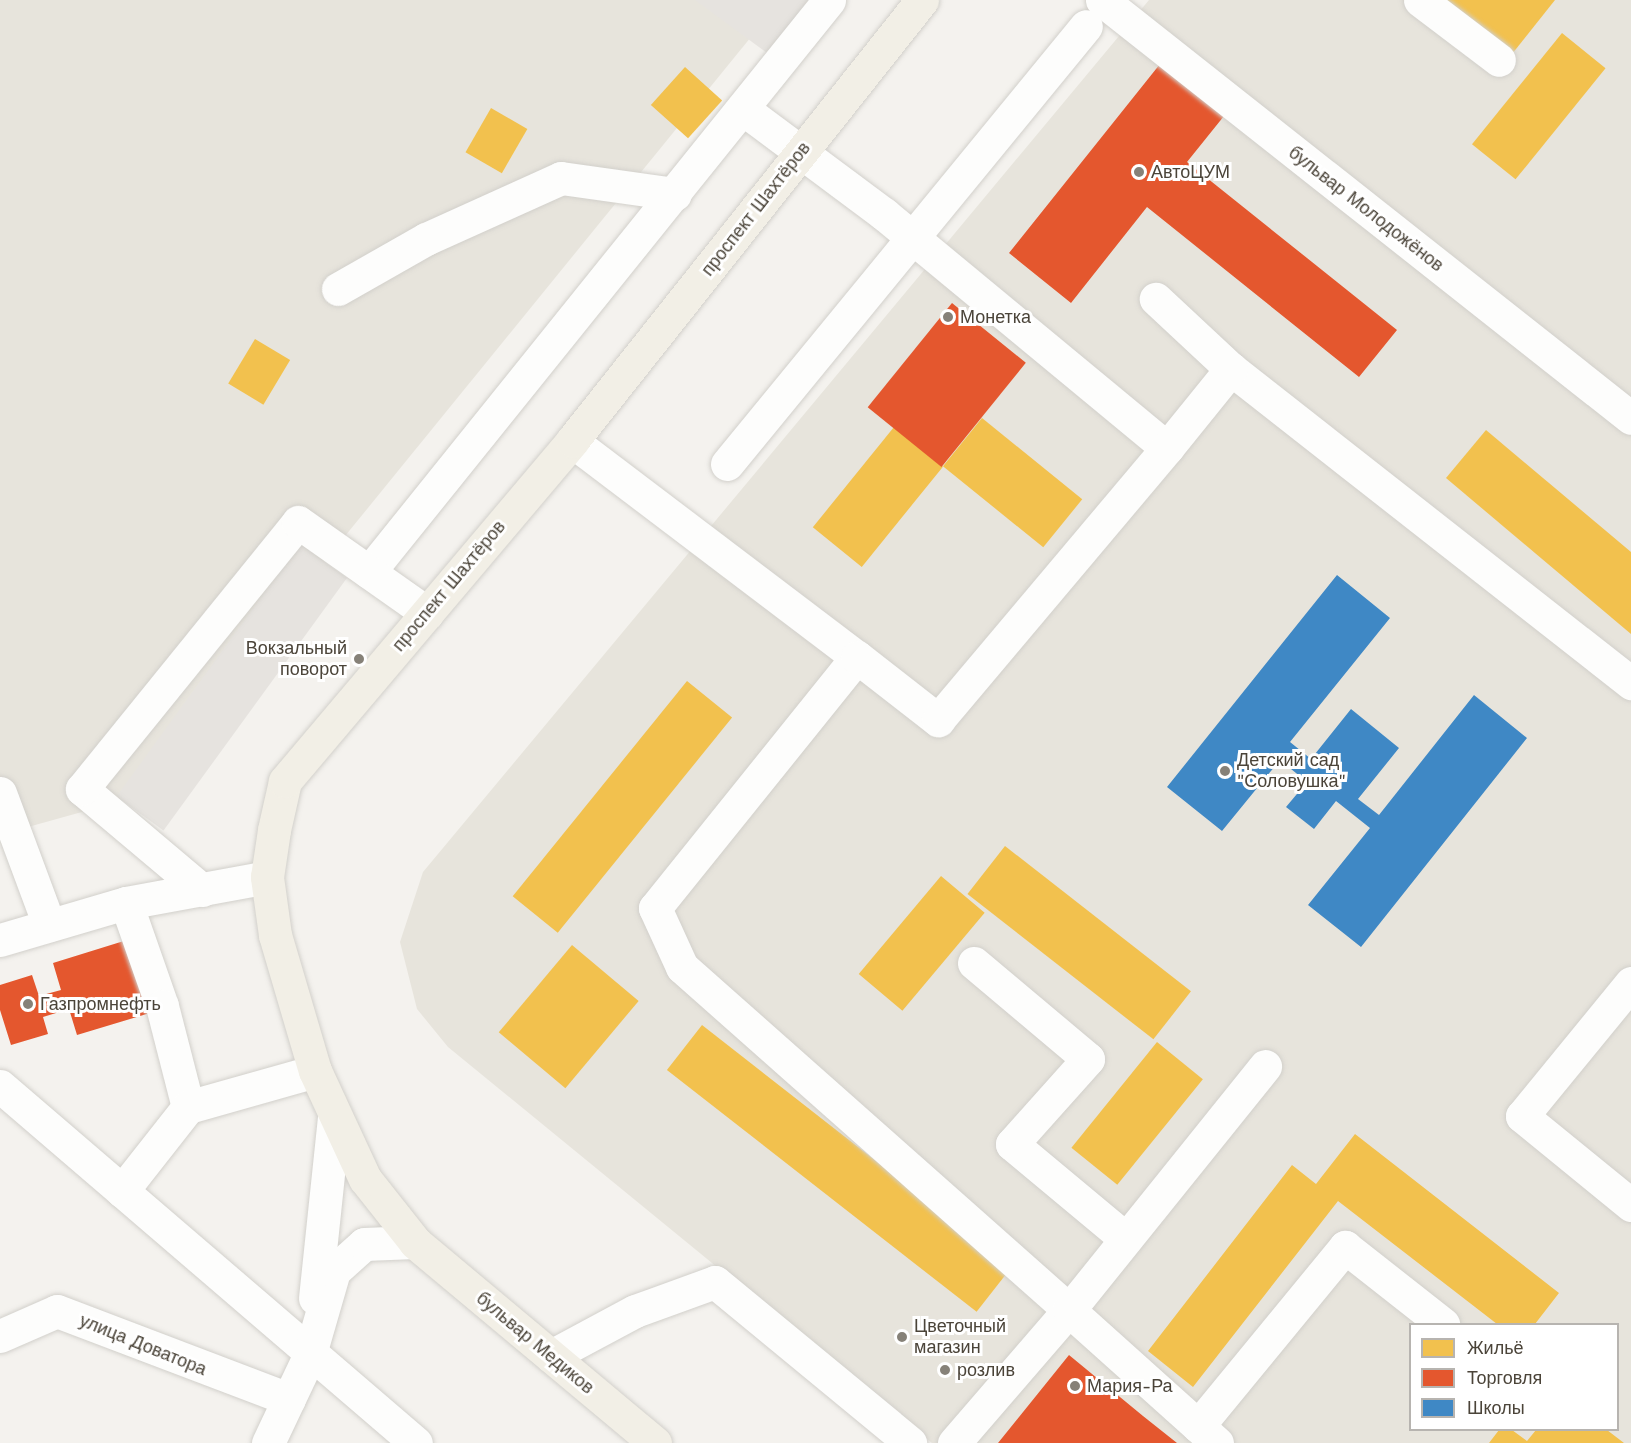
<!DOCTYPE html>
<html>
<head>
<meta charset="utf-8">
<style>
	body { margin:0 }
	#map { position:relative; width:1631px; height:1443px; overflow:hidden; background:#f4f2ee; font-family:"Work Sans",sans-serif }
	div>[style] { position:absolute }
	.residential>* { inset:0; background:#e7e4dc }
	.parking>* { inset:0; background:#e6e3df; transform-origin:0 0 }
	.homes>* { inset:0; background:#f2c14e; transform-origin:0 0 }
	.shops>* { inset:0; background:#e4572e; transform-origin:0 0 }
	.schools>* { inset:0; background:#3f88c5 }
	.roads { filter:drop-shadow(0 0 2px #d2d0cb) drop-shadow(0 0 2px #d2d0cb) }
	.minor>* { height:33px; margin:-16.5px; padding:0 16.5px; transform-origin:16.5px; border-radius:16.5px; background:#fdfdfc }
	.major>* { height:33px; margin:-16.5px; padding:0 16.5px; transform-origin:16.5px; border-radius:16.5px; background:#f2efe6 }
	.dots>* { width:16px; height:16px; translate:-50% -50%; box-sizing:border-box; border:3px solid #fff; border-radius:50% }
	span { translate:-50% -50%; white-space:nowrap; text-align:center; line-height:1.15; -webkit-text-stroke:6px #fff; paint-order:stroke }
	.poi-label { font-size:18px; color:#4b4439 }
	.left { translate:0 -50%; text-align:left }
	.right { translate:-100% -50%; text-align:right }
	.street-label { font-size:18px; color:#4b4439 }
	.legend { position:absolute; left:1409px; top:1323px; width:210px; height:108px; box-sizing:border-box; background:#fff; border:2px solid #b7b4b0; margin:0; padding:8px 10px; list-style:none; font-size:18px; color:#4b4439 }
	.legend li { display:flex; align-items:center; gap:12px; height:30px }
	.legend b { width:30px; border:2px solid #b7b4b0 }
</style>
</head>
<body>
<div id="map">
	<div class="residential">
		<i style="clip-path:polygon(0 0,781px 0,132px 798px,28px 827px,0 820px)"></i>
		<i style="clip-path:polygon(evenodd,1149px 0,1631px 0,1631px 1443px,932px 1443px,448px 1047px,417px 1009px,400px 942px,423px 872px,1149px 0,1410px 1324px,1618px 1324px,1618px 1430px,1410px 1430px,1410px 1324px)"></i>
	</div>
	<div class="parking">
		<i style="clip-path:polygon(695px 0,817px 0,771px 56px)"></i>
		<i style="left:300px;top:544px;width:58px;height:312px;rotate:36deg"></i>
	</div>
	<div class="homes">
		<i style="clip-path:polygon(1434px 0,1555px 0,1508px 59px)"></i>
		<i style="left:1562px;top:33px;width:56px;height:143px;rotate:39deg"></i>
		<i style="left:685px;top:67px;width:50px;height:51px;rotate:42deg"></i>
		<i style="left:491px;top:108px;width:42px;height:51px;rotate:30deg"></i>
		<i style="left:255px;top:339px;width:41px;height:52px;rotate:31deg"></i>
		<i style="left:982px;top:418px;width:129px;height:62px;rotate:39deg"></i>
		<i style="left:894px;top:427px;width:63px;height:129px;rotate:39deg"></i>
		<i style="clip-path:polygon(1486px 430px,1631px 552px,1631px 634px,1446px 478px)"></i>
		<i style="left:687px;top:681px;width:58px;height:277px;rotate:39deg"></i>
		<i style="left:1005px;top:846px;width:236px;height:61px;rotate:38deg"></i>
		<i style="left:941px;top:876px;width:57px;height:128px;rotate:40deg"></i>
		<i style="left:572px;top:945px;width:87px;height:114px;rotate:40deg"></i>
		<i style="left:702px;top:1025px;width:393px;height:57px;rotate:38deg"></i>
		<i style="left:1157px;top:1042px;width:59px;height:136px;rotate:39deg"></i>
		<i style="clip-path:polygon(1355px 1134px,1559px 1293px,1535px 1324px,1497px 1324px,1338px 1201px,1193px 1387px,1148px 1351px,1292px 1165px,1316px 1184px)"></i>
		<i style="clip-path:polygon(1499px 1430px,1512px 1430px,1527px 1441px,1536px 1430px,1607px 1430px,1624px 1443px,1489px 1443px)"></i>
	</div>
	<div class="shops">
		<i style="clip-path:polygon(1160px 64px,1224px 116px,1187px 162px,1397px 330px,1359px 377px,1147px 207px,1071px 303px,1009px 253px)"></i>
		<i style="left:952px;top:303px;width:95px;height:134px;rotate:39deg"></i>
		<i style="clip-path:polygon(127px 940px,150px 1013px,77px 1035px,69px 1009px,43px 1017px,48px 1034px,11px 1045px,0 1010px,0 985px,32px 975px,39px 996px,61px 990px,53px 963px)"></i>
		<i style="clip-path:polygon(1069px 1355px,1143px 1416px,1177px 1443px,998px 1443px)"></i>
	</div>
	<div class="schools">
		<i style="clip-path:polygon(1337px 575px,1390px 618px,1290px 742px,1311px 759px,1351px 709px,1399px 748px,1358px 799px,1379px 815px,1474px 695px,1527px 738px,1361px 947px,1308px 905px,1370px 828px,1336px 801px,1314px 829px,1286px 807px,1307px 782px,1280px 760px,1222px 831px,1167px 787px)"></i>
	</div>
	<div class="roads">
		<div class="minor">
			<i style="left:1102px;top:0;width:674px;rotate:38.31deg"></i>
			<i style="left:1420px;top:0;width:99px;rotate:37.2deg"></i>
			<i style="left:743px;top:109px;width:176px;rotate:36.7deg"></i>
			<i style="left:884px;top:214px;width:367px;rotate:39.6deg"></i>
			<i style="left:338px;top:289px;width:101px;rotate:-29.6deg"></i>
			<i style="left:426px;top:239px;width:148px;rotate:-24.3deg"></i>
			<i style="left:561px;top:178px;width:115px;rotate:8deg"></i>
			<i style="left:1231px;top:369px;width:509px;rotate:38.13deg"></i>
			<i style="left:572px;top:441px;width:358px;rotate:37.2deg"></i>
			<i style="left:727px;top:464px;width:566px;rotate:-50.66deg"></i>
			<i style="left:369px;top:572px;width:734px;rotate:-51.19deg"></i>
			<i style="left:0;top:793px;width:141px;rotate:69.6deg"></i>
			<i style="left:202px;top:890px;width:157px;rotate:-139.9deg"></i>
			<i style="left:82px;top:789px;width:343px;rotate:-51deg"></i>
			<i style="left:298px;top:522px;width:158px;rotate:35.2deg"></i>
			<i style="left:126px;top:903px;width:109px;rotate:70.7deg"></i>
			<i style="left:162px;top:1006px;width:104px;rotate:75.6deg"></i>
			<i style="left:0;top:940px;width:131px;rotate:-16.4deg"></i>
			<i style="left:126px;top:903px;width:143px;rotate:-10.4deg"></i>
			<i style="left:974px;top:963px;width:149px;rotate:40.1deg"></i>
			<i style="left:1088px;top:1059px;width:114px;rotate:131.8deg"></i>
			<i style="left:1012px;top:1144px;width:148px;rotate:39.8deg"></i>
			<i style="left:1631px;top:983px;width:172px;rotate:129.3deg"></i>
			<i style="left:1522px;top:1116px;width:141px;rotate:39.2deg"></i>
			<i style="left:0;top:1086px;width:548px;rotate:40.64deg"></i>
			<i style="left:122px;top:1191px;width:107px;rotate:-51.8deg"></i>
			<i style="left:188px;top:1107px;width:132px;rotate:-15.8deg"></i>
			<i style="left:315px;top:1298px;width:181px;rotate:-84deg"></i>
			<i style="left:0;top:1336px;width:62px;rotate:-23.7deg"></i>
			<i style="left:57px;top:1311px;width:248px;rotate:20.8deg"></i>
			<i style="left:551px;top:1356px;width:95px;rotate:-28.2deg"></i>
			<i style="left:635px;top:1311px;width:85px;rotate:-19.9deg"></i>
			<i style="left:715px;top:1282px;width:253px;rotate:39.5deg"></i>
			<i style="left:1198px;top:1426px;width:232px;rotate:-50.6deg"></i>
			<i style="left:1345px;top:1247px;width:125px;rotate:38.2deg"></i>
			<i style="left:268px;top:1443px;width:98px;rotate:-64.7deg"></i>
			<i style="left:310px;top:1354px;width:86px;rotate:-73.9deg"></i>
			<i style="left:334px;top:1271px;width:40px;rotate:-42deg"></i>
			<i style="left:364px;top:1244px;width:51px;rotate:-2.2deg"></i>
			<i style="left:954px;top:1443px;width:176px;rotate:-49.2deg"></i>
			<i style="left:1069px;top:1310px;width:517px;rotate:-138.45deg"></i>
			<i style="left:682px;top:967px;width:65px;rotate:-114.6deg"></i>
			<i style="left:655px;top:908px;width:322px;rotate:-51.2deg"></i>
			<i style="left:857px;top:657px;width:103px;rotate:37.9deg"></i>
			<i style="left:938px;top:720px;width:356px;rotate:-49.9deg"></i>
			<i style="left:1167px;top:448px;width:102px;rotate:-51deg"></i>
			<i style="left:1231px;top:369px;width:103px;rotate:-137deg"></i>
			<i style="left:1217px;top:1443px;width:199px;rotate:-138.1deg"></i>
			<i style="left:1069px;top:1310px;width:313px;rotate:-51.2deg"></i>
		</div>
		<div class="major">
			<i style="left:655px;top:1443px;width:313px;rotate:-140.1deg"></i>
			<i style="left:415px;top:1242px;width:80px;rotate:-128.4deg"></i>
			<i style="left:365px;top:1179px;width:119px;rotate:-114.8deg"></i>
			<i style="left:315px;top:1071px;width:142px;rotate:-106.4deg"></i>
			<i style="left:275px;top:935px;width:59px;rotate:-97.9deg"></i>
			<i style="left:267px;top:877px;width:48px;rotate:-81.5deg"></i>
			<i style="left:274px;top:830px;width:50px;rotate:-77.3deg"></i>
			<i style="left:285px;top:781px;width:445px;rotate:-49.8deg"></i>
			<i style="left:572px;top:441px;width:563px;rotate:-51.56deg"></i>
		</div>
	</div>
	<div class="dots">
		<i style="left:1139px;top:172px;background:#868178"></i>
		<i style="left:948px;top:317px;background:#868178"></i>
		<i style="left:359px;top:659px;background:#868178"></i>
		<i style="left:1225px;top:771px;background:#868178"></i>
		<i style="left:28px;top:1004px;background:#868178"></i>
		<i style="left:902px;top:1337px;background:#868178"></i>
		<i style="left:945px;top:1370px;background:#868178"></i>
		<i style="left:1075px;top:1386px;background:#868178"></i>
	</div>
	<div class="poi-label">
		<span class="left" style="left:1151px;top:172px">АвтоЦУМ</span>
		<span class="left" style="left:960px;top:317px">Монетка</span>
		<span class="right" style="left:347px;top:659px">Вокзальный<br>поворот</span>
		<span class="left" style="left:1237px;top:771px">Детский сад<br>"Соловушка"</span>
		<span class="left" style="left:40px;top:1004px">Газпромнефть</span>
		<span class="left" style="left:914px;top:1337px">Цветочный<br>магазин</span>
		<span class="left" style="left:957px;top:1370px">розлив</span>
		<span class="left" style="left:1087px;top:1386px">Мария-Ра</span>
	</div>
	<div class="street-label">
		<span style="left:756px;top:209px;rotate:-52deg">проспект Шахтёров</span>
		<span style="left:1366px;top:209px;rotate:38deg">бульвар Молодожёнов</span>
		<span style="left:449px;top:586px;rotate:-50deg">проспект Шахтёров</span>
		<span style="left:535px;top:1343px;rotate:40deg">бульвар Медиков</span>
		<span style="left:143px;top:1345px;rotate:22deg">улица Доватора</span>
	</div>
	<ul class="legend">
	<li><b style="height:16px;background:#f2c14e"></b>Жильё</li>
	<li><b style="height:16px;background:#e4572e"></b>Торговля</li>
	<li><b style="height:16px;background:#3f88c5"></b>Школы</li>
	</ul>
</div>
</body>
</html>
